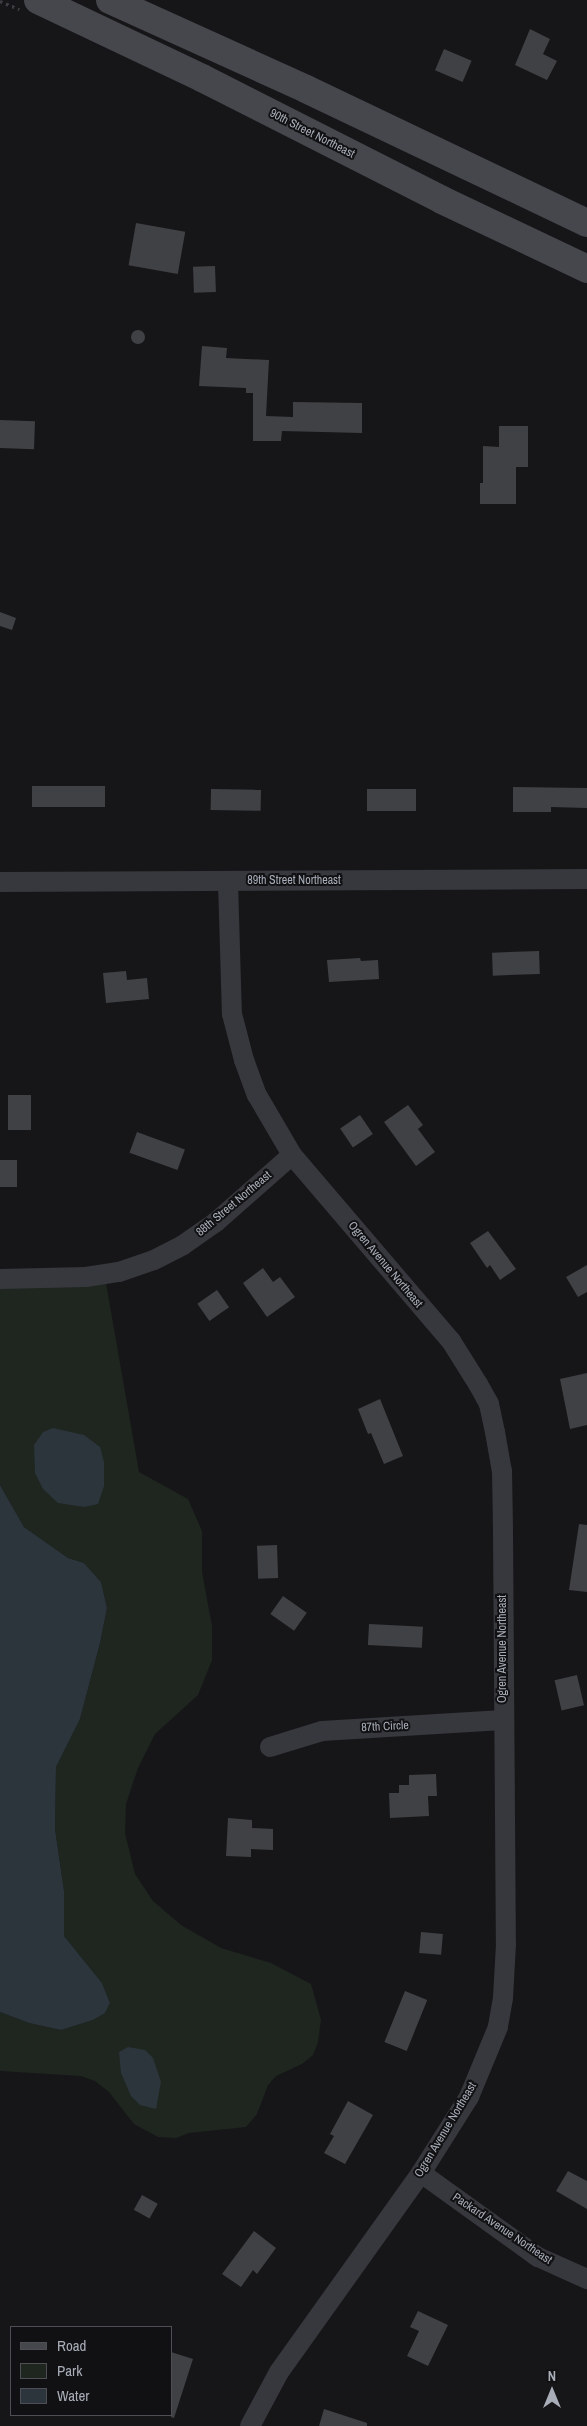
<!DOCTYPE html>
<html>
<head>
<meta charset="utf-8">
<style>
	body { margin:0 }
	#map { position:relative; width:587px; height:2426px; overflow:hidden; background:#161618; font-family:"Archivo Narrow",sans-serif }
	div>[style] { position:absolute }
	.green>* { inset:0; background:#1e261f }
	.water>* { inset:0; background:#2c353c }
	.building>* { inset:0; background:#404145; transform-origin:0 0 }
	.round { border-radius:50% }
	.path>* { height:3px; margin-top:-1.5px; transform-origin:0; background:repeating-linear-gradient(90deg,#3d3f44 0 2.5px,transparent 0 6.5px) }
	.minor>* { height:20px; margin:-10px; padding:0 10px; transform-origin:10px; border-radius:10px; background:#37383d }
	.secondary>* { height:28px; margin:-14px; padding:0 14px; transform-origin:14px; border-radius:14px; background:#45474d }
	span { translate:-50% -50%; white-space:nowrap; text-align:center; line-height:1.15; -webkit-text-stroke:4px #111113; paint-order:stroke }
	.street-label { font-size:12px; color:#a8adb8 }
	.legend { position:absolute; left:10px; top:2326px; width:162px; height:90px; box-sizing:border-box; background:#111113; border:1px solid #4d4f55; margin:0; padding:6px 9px; list-style:none; font-size:15px; color:#a8adb8 }
	.legend li { display:flex; align-items:center; gap:10px; height:25px }
	.legend b { width:25px; border:1px solid #4d4f55 }
	.north { position:absolute; left:527px; top:2366px; width:50px; height:50px; -webkit-text-stroke:4px #111113; paint-order:stroke; rotate:0deg; font-size:14px; font-weight:700; line-height:20px; text-align:center; color:#a8adb8 }
	.north::after { content:''; display:block; margin:auto; width:18px; height:22px; background:#a8adb8; clip-path:polygon(50% 0,100% 100%,50% 72%,0 100%) }
</style>
</head>
<body>
<div id="map">
	<div class="green">
		<i style="clip-path:polygon(106px 1283px,139px 1472px,188px 1499px,202px 1531px,202px 1572px,212px 1626px,212px 1660px,198px 1695px,155px 1734px,138px 1768px,126px 1804px,125px 1833px,135px 1874px,153px 1901px,181px 1925px,221px 1948px,271px 1963px,311px 1984px,321px 2020px,318px 2042px,313px 2055px,302px 2064px,276px 2076px,268px 2085px,257px 2114px,246px 2127px,189px 2133px,176px 2138px,158px 2137px,134px 2124px,109px 2092px,95px 2081px,81px 2076px,0 2071px,0 2012px,29px 2023px,61px 2030px,93px 2020px,105px 2013px,110px 2003px,102px 1983px,64px 1936px,64px 1891px,55px 1829px,56px 1767px,80px 1719px,100px 1643px,107px 1608px,101px 1582px,84px 1563px,68px 1558px,24px 1527px,0 1485px,0 1288px)"></i>
	</div>
	<div class="water">
		<i style="clip-path:polygon(53px 1428px,84px 1435px,100px 1447px,104px 1462px,104px 1486px,98px 1504px,84px 1507px,58px 1503px,43px 1489px,35px 1473px,34px 1445px,43px 1432px)"></i>
		<i style="clip-path:polygon(0 1485px,24px 1527px,68px 1558px,84px 1563px,101px 1582px,107px 1608px,100px 1643px,80px 1719px,56px 1767px,55px 1829px,64px 1891px,64px 1936px,102px 1983px,110px 2003px,105px 2013px,93px 2020px,61px 2030px,29px 2023px,0 2012px)"></i>
		<i style="clip-path:polygon(128px 2047px,145px 2050px,153px 2058px,161px 2082px,156px 2109px,140px 2105px,131px 2096px,121px 2073px,119px 2052px)"></i>
	</div>
	<div class="building">
		<i style="clip-path:polygon(530px 29px,550px 39px,543px 54px,557px 61px,547px 80px,515px 65px)"></i>
		<i style="left:444px;top:49px;width:30px;height:23px;rotate:23deg"></i>
		<i style="left:136px;top:223px;width:50px;height:43px;rotate:10deg"></i>
		<i style="left:215px;top:266px;width:26px;height:22px;rotate:88deg"></i>
		<i class="round" style="left:131px;top:330px;width:14px;height:14px"></i>
		<i style="clip-path:polygon(202px 346px,227px 348px,226px 358px,269px 360px,266px 416px,293px 417px,293px 402px,362px 403px,362px 433px,282px 431px,281px 441px,253px 441px,253px 393px,246px 393px,246px 388px,199px 386px)"></i>
		<i style="left:0;top:420px;width:35px;height:28px;rotate:2deg"></i>
		<i style="clip-path:polygon(499px 426px,528px 426px,528px 467px,516px 467px,516px 504px,480px 504px,480px 483px,483px 483px,483px 446px,499px 447px)"></i>
		<i style="clip-path:polygon(0 612px,16px 618px,12px 630px,0 626px)"></i>
		<i style="left:105px;top:786px;width:21px;height:73px;rotate:90deg"></i>
		<i style="clip-path:polygon(513px 787px,587px 788px,587px 808px,551px 807px,551px 812px,513px 812px)"></i>
		<i style="left:211px;top:789px;width:50px;height:21px;rotate:1deg"></i>
		<i style="left:367px;top:789px;width:49px;height:22px"></i>
		<i style="left:539px;top:951px;width:23px;height:47px;rotate:88deg"></i>
		<i style="clip-path:polygon(360px 958px,361px 961px,378px 960px,379px 979px,329px 982px,327px 960px)"></i>
		<i style="clip-path:polygon(126px 971px,127px 980px,147px 978px,149px 999px,106px 1003px,103px 973px)"></i>
		<i style="left:8px;top:1095px;width:23px;height:35px"></i>
		<i style="clip-path:polygon(408px 1105px,423px 1125px,418px 1129px,435px 1152px,416px 1166px,384px 1122px)"></i>
		<i style="left:360px;top:1115px;width:23px;height:24px;rotate:56deg"></i>
		<i style="left:137px;top:1132px;width:51px;height:22px;rotate:20deg"></i>
		<i style="left:0;top:1160px;width:17px;height:27px"></i>
		<i style="clip-path:polygon(488px 1231px,516px 1269px,500px 1280px,490px 1265px,487px 1268px,470px 1243px)"></i>
		<i style="clip-path:polygon(587px 1265px,587px 1292px,578px 1297px,566px 1277px)"></i>
		<i style="clip-path:polygon(263px 1268px,273px 1282px,280px 1277px,295px 1297px,267px 1317px,243px 1283px)"></i>
		<i style="left:217px;top:1290px;width:21px;height:24px;rotate:55deg"></i>
		<i style="clip-path:polygon(587px 1373px,587px 1425px,570px 1429px,560px 1379px)"></i>
		<i style="clip-path:polygon(380px 1399px,403px 1456px,384px 1464px,371px 1433px,368px 1434px,358px 1409px)"></i>
		<i style="clip-path:polygon(579px 1524px,587px 1525px,587px 1592px,569px 1590px)"></i>
		<i style="left:277px;top:1545px;width:33px;height:20px;rotate:88deg"></i>
		<i style="left:283px;top:1596px;width:29px;height:22px;rotate:35deg"></i>
		<i style="left:369px;top:1624px;width:54px;height:21px;rotate:3deg"></i>
		<i style="left:577px;top:1675px;width:31px;height:23px;rotate:77deg"></i>
		<i style="clip-path:polygon(436px 1774px,437px 1796px,428px 1796px,429px 1816px,390px 1818px,389px 1793px,399px 1793px,399px 1785px,409px 1785px,409px 1775px)"></i>
		<i style="clip-path:polygon(228px 1818px,252px 1820px,252px 1828px,273px 1829px,273px 1850px,251px 1849px,251px 1857px,226px 1856px)"></i>
		<i style="left:421px;top:1932px;width:22px;height:21px;rotate:5deg"></i>
		<i style="left:405px;top:1991px;width:24px;height:55px;rotate:22deg"></i>
		<i style="clip-path:polygon(348px 2101px,373px 2115px,345px 2164px,324px 2153px,334px 2136px,330px 2134px)"></i>
		<i style="clip-path:polygon(568px 2171px,587px 2181px,587px 2209px,556px 2191px)"></i>
		<i style="left:142px;top:2195px;width:18px;height:17px;rotate:29deg"></i>
		<i style="clip-path:polygon(254px 2231px,276px 2248px,257px 2274px,253px 2270px,241px 2287px,222px 2274px)"></i>
		<i style="clip-path:polygon(418px 2311px,448px 2325px,428px 2366px,407px 2356px,419px 2331px,410px 2327px)"></i>
		<i style="clip-path:polygon(171px 2352px,193px 2359px,174px 2418px,171px 2417px)"></i>
		<i style="clip-path:polygon(324px 2409px,367px 2423px,367px 2426px,319px 2426px)"></i>
	</div>
	<div class="path">
		<i style="left:0;top:1px;width:21px;rotate:23deg"></i>
	</div>
	<div class="minor">
		<i style="left:0;top:882px;width:587px;rotate:-0.29deg"></i>
		<i style="left:228px;top:882px;width:132px;rotate:88.3deg"></i>
		<i style="left:232px;top:1014px;width:48px;rotate:75.4deg"></i>
		<i style="left:244px;top:1060px;width:37px;rotate:70deg"></i>
		<i style="left:257px;top:1095px;width:69px;rotate:59.7deg"></i>
		<i style="left:292px;top:1155px;width:245px;rotate:49.5deg"></i>
		<i style="left:451px;top:1341px;width:51px;rotate:57.9deg"></i>
		<i style="left:478px;top:1384px;width:23px;rotate:61deg"></i>
		<i style="left:489px;top:1404px;width:29px;rotate:78deg"></i>
		<i style="left:495px;top:1432px;width:40px;rotate:80deg"></i>
		<i style="left:502px;top:1471px;width:60px;rotate:89deg"></i>
		<i style="left:503px;top:1531px;width:413px;rotate:89.6deg"></i>
		<i style="left:506px;top:1944px;width:54px;rotate:93.2deg"></i>
		<i style="left:503px;top:1998px;width:29px;rotate:100deg"></i>
		<i style="left:498px;top:2027px;width:76px;rotate:112.5deg"></i>
		<i style="left:469px;top:2097px;width:90px;rotate:122.3deg"></i>
		<i style="left:421px;top:2173px;width:244px;rotate:125.5deg"></i>
		<i style="left:279px;top:2372px;width:61px;rotate:118.2deg"></i>
		<i style="left:0;top:1279px;width:86px;rotate:-1.3deg"></i>
		<i style="left:86px;top:1277px;width:33px;rotate:-9deg"></i>
		<i style="left:119px;top:1272px;width:37px;rotate:-19deg"></i>
		<i style="left:154px;top:1260px;width:33px;rotate:-27deg"></i>
		<i style="left:183px;top:1245px;width:40px;rotate:-34.9deg"></i>
		<i style="left:216px;top:1222px;width:101px;rotate:-41.4deg"></i>
		<i style="left:270px;top:1747px;width:54px;rotate:-17.1deg"></i>
		<i style="left:322px;top:1731px;width:181px;rotate:-3.5deg"></i>
		<i style="left:421px;top:2173px;width:144px;rotate:35.7deg"></i>
		<i style="left:538px;top:2257px;width:54px;rotate:24.2deg"></i>
	</div>
	<div class="secondary">
		<i style="left:38px;top:0;width:182px;rotate:25.4deg"></i>
		<i style="left:202px;top:78px;width:269px;rotate:26.9deg"></i>
		<i style="left:442px;top:200px;width:161px;rotate:25.4deg"></i>
		<i style="left:110px;top:0;width:215px;rotate:24.4deg"></i>
		<i style="left:306px;top:89px;width:311px;rotate:25.5deg"></i>
	</div>
	<div class="street-label">
		<span style="left:312px;top:134px;rotate:27deg">90th Street Northeast</span>
		<span style="left:294px;top:881px">89th Street Northeast</span>
		<span style="left:234px;top:1204px;rotate:-40deg">88th Street Northeast</span>
		<span style="left:385px;top:1265px;rotate:50deg">Ogren Avenue Northeast</span>
		<span style="left:503px;top:1649px;rotate:-90deg">Ogren Avenue Northeast</span>
		<span style="left:385px;top:1727px;rotate:-3deg">87th Circle</span>
		<span style="left:446px;top:2130px;rotate:-59deg">Ogren Avenue Northeast</span>
		<span style="left:502px;top:2229px;rotate:34deg">Packard Avenue Northeast</span>
	</div>
	<ul class="legend">
	<li><b style="height:6px;background:#45474d"></b>Road</li>
	<li><b style="height:14px;background:#1e261f"></b>Park</li>
	<li><b style="height:14px;background:#2c353c"></b>Water</li>
	</ul>
	<div class="north">N</div>
</div>
</body>
</html>
